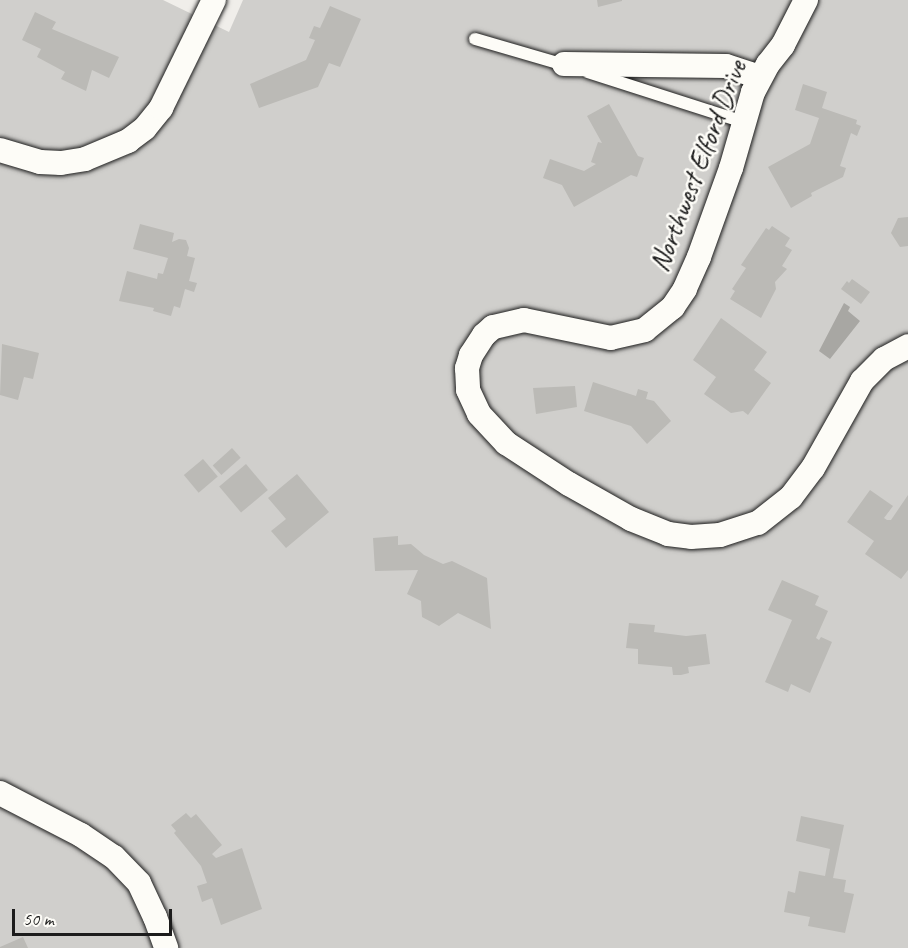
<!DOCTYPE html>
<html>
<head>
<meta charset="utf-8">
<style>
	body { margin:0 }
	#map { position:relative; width:908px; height:948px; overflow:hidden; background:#f0eeea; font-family:Caveat,sans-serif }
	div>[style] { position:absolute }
	.green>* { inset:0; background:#d0cfcc }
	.water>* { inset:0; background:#a8a7a3 }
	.building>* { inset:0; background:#bbbab6; transform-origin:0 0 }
	.roads { filter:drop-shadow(0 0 2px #1c1c1c) drop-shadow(0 0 2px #1c1c1c) }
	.service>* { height:12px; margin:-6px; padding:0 6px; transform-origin:6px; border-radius:6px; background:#fdfcf7 }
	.minor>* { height:24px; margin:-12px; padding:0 12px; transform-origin:12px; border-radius:12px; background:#fdfcf7 }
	span { translate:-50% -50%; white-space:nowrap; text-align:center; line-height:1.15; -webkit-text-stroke:5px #fdfcf7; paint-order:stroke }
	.street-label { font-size:28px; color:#1c1c1c }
	.scale { position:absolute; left:12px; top:909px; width:160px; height:27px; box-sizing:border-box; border:3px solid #1c1c1c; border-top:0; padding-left:8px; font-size:18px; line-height:21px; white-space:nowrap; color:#1c1c1c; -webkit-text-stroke:4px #fdfcf7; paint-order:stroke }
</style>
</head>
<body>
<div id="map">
	<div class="green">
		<i style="clip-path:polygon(0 0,163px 0,229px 32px,243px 0,908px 0,908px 948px,0 948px)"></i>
	</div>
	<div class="water">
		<i style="clip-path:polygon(844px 303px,850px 307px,848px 311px,860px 321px,830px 359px,819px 351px)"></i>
	</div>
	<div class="building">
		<i style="clip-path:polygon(597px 0,622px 0,622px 1px,598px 7px)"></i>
		<i style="clip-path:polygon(330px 6px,361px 19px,340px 67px,329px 63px,318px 87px,259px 108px,250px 84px,306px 60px,315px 40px,309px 38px,314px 26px,320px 28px)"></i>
		<i style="clip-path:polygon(35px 12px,56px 22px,52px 29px,119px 57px,109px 78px,92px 70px,86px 91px,61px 79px,65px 72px,37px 57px,41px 49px,22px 40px)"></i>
		<i style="clip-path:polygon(803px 84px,827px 92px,822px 108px,857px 120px,856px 124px,861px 126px,857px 136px,851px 133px,840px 166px,846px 168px,843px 177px,811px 193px,812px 196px,791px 208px,768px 167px,810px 144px,819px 118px,795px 110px)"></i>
		<i style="clip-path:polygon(609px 104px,638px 156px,644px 158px,637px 177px,631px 175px,574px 207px,562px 185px,543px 178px,550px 159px,584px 171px,596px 164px,591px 162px,598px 142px,602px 143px,587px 116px)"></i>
		<i style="clip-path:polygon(908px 217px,908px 246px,900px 247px,891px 233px,898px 218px)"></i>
		<i style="clip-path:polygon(140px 224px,174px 233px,172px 242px,179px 239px,186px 240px,189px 248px,187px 256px,195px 258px,189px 281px,197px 283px,194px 292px,185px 289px,180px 308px,174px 306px,171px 316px,153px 311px,154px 308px,119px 301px,127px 271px,157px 279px,158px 273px,163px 274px,168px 258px,133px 249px)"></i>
		<i style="clip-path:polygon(772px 226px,790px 238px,785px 246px,792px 250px,782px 266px,787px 269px,775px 282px,776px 289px,761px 318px,730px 299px,735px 291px,732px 289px,746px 268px,741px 265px,766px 228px,769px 230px)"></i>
		<i style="clip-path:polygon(852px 279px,870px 292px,861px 304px,841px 289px,847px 281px,849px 283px)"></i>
		<i style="clip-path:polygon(721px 318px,767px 352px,754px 370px,771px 383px,748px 415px,743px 411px,731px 413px,704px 394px,716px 377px,693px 360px)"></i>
		<i style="clip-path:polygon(2px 344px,39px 353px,33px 379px,24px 377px,18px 400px,0 395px)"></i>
		<i style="clip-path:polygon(593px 382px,636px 396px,638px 389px,648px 392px,646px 399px,654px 401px,671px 421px,647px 444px,631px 426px,584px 411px)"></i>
		<i style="clip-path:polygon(575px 386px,577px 407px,536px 414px,533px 388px)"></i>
		<i style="left:232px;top:448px;width:13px;height:26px;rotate:48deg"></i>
		<i style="left:203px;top:459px;width:23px;height:25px;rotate:50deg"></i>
		<i style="left:246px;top:464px;width:34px;height:35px;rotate:50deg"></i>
		<i style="clip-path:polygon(297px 474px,329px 512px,286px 548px,271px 531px,286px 519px,268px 498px)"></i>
		<i style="clip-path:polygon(870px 490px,893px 506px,884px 518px,887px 520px,891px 520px,908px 495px,908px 570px,901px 579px,865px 554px,874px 541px,847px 522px)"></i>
		<i style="clip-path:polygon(398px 536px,398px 545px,411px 544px,424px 555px,443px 564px,452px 561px,487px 578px,491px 629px,458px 613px,439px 626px,422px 617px,421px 601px,407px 594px,418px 570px,375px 571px,373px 538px)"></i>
		<i style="clip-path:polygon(782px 580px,819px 596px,815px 605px,828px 611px,816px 638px,819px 640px,821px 637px,832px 642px,810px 693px,791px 684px,788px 692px,765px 682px,792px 620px,768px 610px)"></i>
		<i style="clip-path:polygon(629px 623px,655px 625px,654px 632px,686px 636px,706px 634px,710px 664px,688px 667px,689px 673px,681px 675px,673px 675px,672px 667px,638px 664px,638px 649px,626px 648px)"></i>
		<i style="clip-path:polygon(186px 813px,191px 818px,196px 814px,222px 845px,212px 854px,216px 858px,242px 848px,262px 909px,221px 925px,212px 898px,202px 902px,197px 886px,207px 883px,201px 866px,174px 833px,176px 831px,171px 825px)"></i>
		<i style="clip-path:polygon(801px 816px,844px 825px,833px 878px,846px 880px,844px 892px,854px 894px,845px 933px,808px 926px,810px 917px,784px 912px,788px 891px,795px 893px,799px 871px,825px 876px,830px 849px,796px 841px)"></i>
		<i style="clip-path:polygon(23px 937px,28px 948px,0 948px,0 947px)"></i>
	</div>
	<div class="roads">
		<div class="service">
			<i style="left:475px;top:39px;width:97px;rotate:16.2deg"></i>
			<i style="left:588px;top:72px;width:164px;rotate:17.8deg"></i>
		</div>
		<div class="minor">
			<i style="left:806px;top:0;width:51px;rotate:117.1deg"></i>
			<i style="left:783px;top:45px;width:24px;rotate:128deg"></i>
			<i style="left:768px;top:64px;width:32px;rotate:118deg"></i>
			<i style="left:753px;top:92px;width:79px;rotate:106.1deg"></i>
			<i style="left:731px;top:168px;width:95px;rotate:109.8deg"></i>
			<i style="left:699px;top:257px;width:35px;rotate:114deg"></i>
			<i style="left:685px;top:289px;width:22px;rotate:124deg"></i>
			<i style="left:673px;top:307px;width:36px;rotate:141deg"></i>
			<i style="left:645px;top:330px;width:35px;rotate:167deg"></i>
			<i style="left:611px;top:338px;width:89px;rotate:-168.3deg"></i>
			<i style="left:524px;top:320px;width:32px;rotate:167deg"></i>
			<i style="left:493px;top:327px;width:12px;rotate:138deg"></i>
			<i style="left:484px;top:335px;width:24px;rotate:123deg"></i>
			<i style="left:471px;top:355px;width:14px;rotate:107deg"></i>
			<i style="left:467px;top:368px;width:22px;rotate:87deg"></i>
			<i style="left:468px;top:390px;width:26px;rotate:65deg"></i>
			<i style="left:479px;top:414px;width:40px;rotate:47deg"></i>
			<i style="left:506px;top:443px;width:75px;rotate:33.1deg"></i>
			<i style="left:569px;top:484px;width:71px;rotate:29.4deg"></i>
			<i style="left:631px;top:519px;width:40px;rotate:22deg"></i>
			<i style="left:668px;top:534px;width:23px;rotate:7deg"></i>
			<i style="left:691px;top:537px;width:29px;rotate:-4deg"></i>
			<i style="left:720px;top:535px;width:40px;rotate:-18deg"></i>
			<i style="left:758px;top:523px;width:42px;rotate:-38.2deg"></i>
			<i style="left:791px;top:497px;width:36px;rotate:-53deg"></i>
			<i style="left:813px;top:468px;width:100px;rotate:-60.6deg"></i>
			<i style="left:862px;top:381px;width:31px;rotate:-45deg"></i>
			<i style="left:884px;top:359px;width:27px;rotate:-28deg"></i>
			<i style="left:564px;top:64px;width:162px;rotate:0.7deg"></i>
			<i style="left:726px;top:66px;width:36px;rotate:18deg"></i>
			<i style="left:0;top:150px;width:42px;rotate:16.7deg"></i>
			<i style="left:40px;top:162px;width:21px;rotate:3deg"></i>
			<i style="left:61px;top:163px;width:24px;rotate:-9deg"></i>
			<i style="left:85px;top:159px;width:47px;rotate:-22.7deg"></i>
			<i style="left:128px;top:141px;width:21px;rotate:-37deg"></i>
			<i style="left:145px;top:128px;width:26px;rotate:-51deg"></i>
			<i style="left:161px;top:108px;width:120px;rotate:-63.9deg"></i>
			<i style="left:0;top:793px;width:91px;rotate:27.4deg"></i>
			<i style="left:81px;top:835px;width:40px;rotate:34deg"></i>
			<i style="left:114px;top:857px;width:36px;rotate:46deg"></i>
			<i style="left:139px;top:883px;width:38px;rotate:65deg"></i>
			<i style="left:155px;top:917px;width:33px;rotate:70deg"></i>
		</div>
	</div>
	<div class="street-label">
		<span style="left:698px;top:166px;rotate:-69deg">Northwest Elford Drive</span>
	</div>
	<div class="scale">50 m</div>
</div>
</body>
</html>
